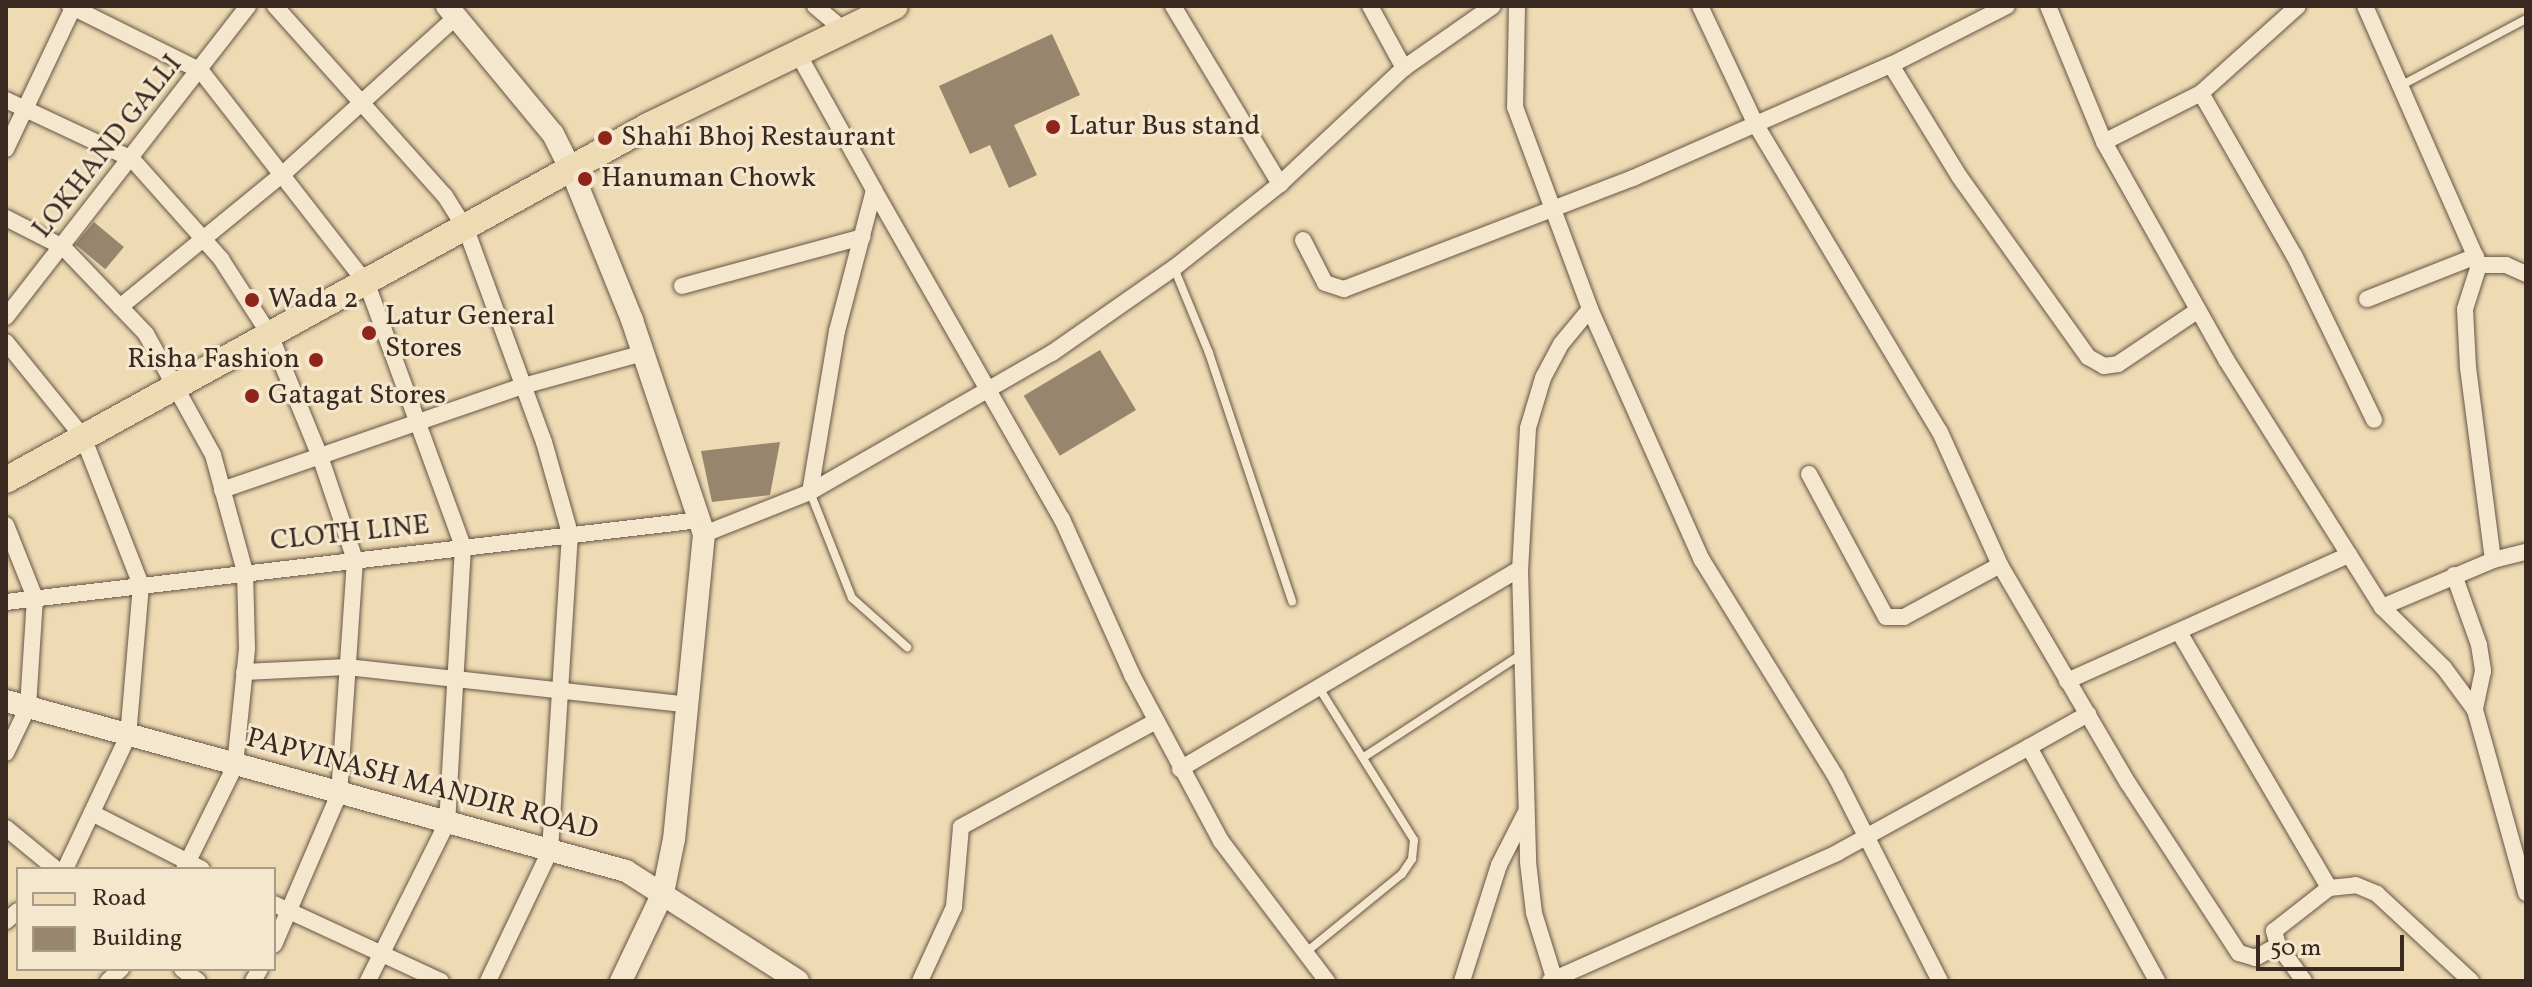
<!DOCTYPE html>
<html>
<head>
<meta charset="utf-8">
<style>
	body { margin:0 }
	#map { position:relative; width:2532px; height:987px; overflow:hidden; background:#eedab3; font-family:Vollkorn,serif }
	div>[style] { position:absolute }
	.building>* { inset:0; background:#97856d; transform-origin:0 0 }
	.roads { filter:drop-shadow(0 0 2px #665546) drop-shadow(0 0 2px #665546) }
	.lane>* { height:8px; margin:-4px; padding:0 4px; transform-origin:4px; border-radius:4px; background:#f4e7ce }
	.street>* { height:16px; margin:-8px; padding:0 8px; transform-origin:8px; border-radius:8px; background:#f4e7ce }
	.secondary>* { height:22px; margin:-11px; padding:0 11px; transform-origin:11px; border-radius:11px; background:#f4e7ce }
	.primary>* { height:26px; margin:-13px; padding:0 13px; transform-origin:13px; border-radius:13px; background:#eedab3 }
	.dots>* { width:22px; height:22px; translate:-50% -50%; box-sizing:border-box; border:4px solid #f4e7ce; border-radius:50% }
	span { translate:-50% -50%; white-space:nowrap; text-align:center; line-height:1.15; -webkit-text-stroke:6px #f4e7ce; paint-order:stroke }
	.poi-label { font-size:28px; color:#392921 }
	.left { translate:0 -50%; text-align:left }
	.right { translate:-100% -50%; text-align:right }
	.street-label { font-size:28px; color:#392921 }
	.frame { position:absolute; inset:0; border:8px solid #392921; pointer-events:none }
	.legend { position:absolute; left:16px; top:867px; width:260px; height:104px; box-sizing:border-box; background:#f4e7ce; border:2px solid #a99b89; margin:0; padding:10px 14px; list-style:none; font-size:24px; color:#392921 }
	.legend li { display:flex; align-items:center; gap:16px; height:40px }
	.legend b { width:40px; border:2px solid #a99b89 }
	.scale { position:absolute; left:2256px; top:935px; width:148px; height:36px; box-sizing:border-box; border:4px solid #392921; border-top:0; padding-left:10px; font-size:24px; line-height:28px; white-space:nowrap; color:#392921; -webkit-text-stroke:6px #f4e7ce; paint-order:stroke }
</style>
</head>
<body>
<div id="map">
	<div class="building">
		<i style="clip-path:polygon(1052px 34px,1080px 95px,1014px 125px,1037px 175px,1009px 188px,990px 145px,970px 154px,939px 86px)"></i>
		<i style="left:94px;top:222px;width:39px;height:29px;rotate:40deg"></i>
		<i style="left:1100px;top:350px;width:70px;height:89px;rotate:59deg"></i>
		<i style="clip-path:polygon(780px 442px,770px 495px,712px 502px,701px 451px)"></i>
	</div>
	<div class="roads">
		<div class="lane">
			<i style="left:2402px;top:85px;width:140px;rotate:-28deg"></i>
			<i style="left:1174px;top:268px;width:92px;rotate:67.6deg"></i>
			<i style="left:1209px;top:353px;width:262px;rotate:71.5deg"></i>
			<i style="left:810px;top:492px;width:114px;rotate:68.4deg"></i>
			<i style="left:852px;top:598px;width:74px;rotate:41.7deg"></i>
			<i style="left:1364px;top:757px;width:189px;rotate:-33.1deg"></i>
			<i style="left:1305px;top:953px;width:125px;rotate:-39.2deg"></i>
			<i style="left:1402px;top:874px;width:18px;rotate:-56deg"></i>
			<i style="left:1412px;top:859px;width:19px;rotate:-84deg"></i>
			<i style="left:1414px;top:840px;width:179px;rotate:-122deg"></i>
		</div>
		<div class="street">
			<i style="left:70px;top:6px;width:146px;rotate:26.4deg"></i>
			<i style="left:201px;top:71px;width:270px;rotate:52.1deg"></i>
			<i style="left:367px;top:284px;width:280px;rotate:69.9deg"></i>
			<i style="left:463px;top:547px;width:276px;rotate:93.3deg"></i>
			<i style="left:447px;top:823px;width:177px;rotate:116.6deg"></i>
			<i style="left:275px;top:6px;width:255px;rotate:48.2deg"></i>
			<i style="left:445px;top:196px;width:39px;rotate:58deg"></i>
			<i style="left:466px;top:229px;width:227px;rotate:69.9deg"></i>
			<i style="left:544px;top:442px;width:95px;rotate:74.1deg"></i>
			<i style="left:570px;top:533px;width:319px;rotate:93.6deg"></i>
			<i style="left:550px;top:851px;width:144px;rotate:115.5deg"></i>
			<i style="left:815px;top:6px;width:40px;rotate:40deg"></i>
			<i style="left:1173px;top:6px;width:208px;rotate:59deg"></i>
			<i style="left:1370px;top:6px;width:71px;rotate:61.3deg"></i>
			<i style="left:1517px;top:6px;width:101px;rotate:91.1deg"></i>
			<i style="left:1515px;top:107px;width:215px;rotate:69.6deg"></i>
			<i style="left:1590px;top:309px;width:45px;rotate:129.6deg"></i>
			<i style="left:1561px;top:344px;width:38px;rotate:118deg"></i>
			<i style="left:1543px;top:378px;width:52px;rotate:106.7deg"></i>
			<i style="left:1528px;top:428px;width:141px;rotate:93.2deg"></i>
			<i style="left:1520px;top:569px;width:293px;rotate:88.4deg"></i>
			<i style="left:1528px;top:862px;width:51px;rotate:83.3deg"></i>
			<i style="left:1534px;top:913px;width:71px;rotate:72.8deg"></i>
			<i style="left:1700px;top:6px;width:132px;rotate:64.8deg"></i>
			<i style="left:1756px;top:125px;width:358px;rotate:59.1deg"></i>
			<i style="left:1940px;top:432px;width:146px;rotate:65.7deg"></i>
			<i style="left:2000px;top:565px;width:253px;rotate:59.6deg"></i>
			<i style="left:2128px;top:783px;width:203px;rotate:56.9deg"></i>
			<i style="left:2239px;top:953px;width:17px;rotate:17deg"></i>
			<i style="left:2255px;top:958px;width:26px;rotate:-29deg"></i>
			<i style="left:2048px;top:6px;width:147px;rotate:67.6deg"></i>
			<i style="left:2104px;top:142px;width:251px;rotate:60.7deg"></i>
			<i style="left:2227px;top:361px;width:291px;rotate:57.8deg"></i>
			<i style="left:2382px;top:607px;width:87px;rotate:44.5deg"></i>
			<i style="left:2444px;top:668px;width:52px;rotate:53.6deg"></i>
			<i style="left:2475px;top:710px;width:190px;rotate:74.4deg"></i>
			<i style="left:2365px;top:6px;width:283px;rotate:66.2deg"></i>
			<i style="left:2479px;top:265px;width:27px"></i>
			<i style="left:2506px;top:265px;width:22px;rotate:24deg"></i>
			<i style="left:797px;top:52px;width:158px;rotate:60.8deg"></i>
			<i style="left:874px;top:190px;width:146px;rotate:104.7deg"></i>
			<i style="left:837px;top:331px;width:163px;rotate:99.5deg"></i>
			<i style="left:1891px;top:65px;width:130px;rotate:58.5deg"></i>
			<i style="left:1959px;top:176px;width:222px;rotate:54.5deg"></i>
			<i style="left:2088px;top:357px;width:18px;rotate:29deg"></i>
			<i style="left:2104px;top:366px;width:14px;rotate:-8deg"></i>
			<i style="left:2118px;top:364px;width:95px;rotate:-33.9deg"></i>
			<i style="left:2201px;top:93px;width:189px;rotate:60.2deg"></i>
			<i style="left:2295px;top:257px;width:181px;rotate:64.1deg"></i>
			<i style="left:6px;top:100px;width:139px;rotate:25.1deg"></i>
			<i style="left:132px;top:159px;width:134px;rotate:48.3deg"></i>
			<i style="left:221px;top:259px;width:93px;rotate:57.3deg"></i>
			<i style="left:271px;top:337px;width:132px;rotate:67.7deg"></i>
			<i style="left:321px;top:459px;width:107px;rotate:71.4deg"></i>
			<i style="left:355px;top:560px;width:235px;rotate:93.9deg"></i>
			<i style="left:339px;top:794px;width:164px;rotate:113.3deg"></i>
			<i style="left:2104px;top:142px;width:109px;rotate:-26.8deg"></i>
			<i style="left:2201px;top:93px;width:130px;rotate:-41.9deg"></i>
			<i style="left:6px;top:149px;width:158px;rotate:-64.6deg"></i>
			<i style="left:874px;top:190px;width:379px;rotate:60.3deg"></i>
			<i style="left:1062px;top:519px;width:171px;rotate:65.8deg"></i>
			<i style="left:1132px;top:675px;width:188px;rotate:61.8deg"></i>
			<i style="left:1221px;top:841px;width:176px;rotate:52.9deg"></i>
			<i style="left:6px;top:218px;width:64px;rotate:27deg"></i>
			<i style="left:63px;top:247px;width:120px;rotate:46.3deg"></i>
			<i style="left:146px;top:334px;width:138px;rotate:61deg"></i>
			<i style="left:213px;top:455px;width:121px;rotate:74.7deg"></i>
			<i style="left:245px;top:572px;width:77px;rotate:88.5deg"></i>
			<i style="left:247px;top:649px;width:118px;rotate:95.9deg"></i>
			<i style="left:235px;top:766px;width:115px;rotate:116.3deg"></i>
			<i style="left:1303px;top:240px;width:48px;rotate:62.9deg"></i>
			<i style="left:1325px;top:283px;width:20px;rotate:18deg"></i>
			<i style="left:1344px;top:289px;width:310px;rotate:-21deg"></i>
			<i style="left:1633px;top:178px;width:282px;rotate:-23.7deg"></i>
			<i style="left:1891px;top:65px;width:130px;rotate:-27deg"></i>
			<i style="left:682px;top:286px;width:187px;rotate:-15.2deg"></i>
			<i style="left:2367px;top:299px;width:117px;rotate:-21.5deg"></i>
			<i style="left:120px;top:307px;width:212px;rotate:-39.3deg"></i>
			<i style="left:284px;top:173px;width:232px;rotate:-42.2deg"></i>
			<i style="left:1590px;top:309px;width:275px;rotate:66deg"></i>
			<i style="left:1702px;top:560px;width:255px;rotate:58.3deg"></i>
			<i style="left:1836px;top:777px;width:229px;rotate:63deg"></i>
			<i style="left:6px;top:317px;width:394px;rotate:-52.1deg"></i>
			<i style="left:6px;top:342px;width:122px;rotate:51deg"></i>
			<i style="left:83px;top:437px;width:159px;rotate:68.6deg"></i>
			<i style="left:141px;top:585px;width:152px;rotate:94.9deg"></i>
			<i style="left:128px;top:736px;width:147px;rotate:115.3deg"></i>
			<i style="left:1809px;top:474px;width:162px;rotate:61.7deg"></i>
			<i style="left:1886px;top:617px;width:18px"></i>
			<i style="left:1904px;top:617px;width:109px;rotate:-28.4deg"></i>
			<i style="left:222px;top:490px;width:318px;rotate:-19.1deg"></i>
			<i style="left:523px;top:386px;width:125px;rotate:-15.3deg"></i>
			<i style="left:6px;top:525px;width:79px;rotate:68.3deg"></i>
			<i style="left:35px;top:598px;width:109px;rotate:93.7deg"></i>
			<i style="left:28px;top:707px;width:51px;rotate:115.6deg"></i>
			<i style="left:704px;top:534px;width:114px;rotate:-21.6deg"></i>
			<i style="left:810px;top:492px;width:279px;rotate:-29.9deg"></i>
			<i style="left:1052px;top:353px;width:149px;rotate:-34.9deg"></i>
			<i style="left:1174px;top:268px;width:135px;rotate:-38.4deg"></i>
			<i style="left:1280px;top:184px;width:170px;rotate:-43.1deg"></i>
			<i style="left:1404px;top:68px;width:108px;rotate:-34.9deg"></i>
			<i style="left:2493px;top:560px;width:34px;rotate:-14deg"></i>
			<i style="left:2454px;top:575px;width:74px;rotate:70.3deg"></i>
			<i style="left:2479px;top:645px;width:26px;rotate:81deg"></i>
			<i style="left:2483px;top:671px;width:40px;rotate:102deg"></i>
			<i style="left:6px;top:602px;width:699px;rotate:-6.74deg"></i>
			<i style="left:2382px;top:607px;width:121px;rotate:-22.9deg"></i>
			<i style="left:2493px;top:560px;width:195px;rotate:-97.4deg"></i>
			<i style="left:2468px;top:367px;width:58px;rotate:-93deg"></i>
			<i style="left:2465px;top:309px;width:46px;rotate:-72.3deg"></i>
			<i style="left:2179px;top:632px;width:297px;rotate:59.6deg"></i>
			<i style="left:244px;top:672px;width:103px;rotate:-2.8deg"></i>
			<i style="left:347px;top:667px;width:345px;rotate:6.3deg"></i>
			<i style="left:2067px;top:681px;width:309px;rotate:-24.1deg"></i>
			<i style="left:2029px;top:747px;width:68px;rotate:-29.2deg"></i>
			<i style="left:1180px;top:769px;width:394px;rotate:-30.5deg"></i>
			<i style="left:92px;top:813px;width:123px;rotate:27deg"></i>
			<i style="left:6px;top:828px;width:65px;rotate:39.4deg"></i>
			<i style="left:274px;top:904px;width:184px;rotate:24.8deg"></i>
			<i style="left:6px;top:921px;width:16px;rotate:-40deg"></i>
			<i style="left:182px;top:969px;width:20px;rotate:37deg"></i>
			<i style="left:108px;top:981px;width:18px;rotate:-43deg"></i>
			<i style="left:253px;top:981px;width:14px;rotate:-60deg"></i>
			<i style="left:920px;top:981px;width:81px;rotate:-65.3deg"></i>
			<i style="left:954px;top:907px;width:80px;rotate:-85deg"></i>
			<i style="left:961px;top:827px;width:222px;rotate:-28.5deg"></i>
			<i style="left:1462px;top:981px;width:122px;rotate:-72.3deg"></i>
			<i style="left:1499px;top:865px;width:59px;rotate:-63deg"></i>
			<i style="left:1550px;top:981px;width:314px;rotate:-24deg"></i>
			<i style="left:1837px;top:853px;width:219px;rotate:-28.9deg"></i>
			<i style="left:2029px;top:747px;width:267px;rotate:61.3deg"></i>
			<i style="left:2304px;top:981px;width:44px;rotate:-125.8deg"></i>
			<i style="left:2278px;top:945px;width:15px;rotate:-106deg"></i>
			<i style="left:2274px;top:931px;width:70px;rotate:-38deg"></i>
			<i style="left:2329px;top:888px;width:27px;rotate:-6deg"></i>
			<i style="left:2356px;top:885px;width:23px;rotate:23deg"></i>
			<i style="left:2377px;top:894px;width:128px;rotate:42.8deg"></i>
		</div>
		<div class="secondary">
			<i style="left:447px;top:6px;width:166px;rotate:50.4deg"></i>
			<i style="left:553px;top:134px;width:42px;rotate:63.4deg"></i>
			<i style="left:572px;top:172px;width:160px;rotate:67.9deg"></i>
			<i style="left:632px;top:320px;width:226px;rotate:71.4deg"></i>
			<i style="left:704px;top:534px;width:306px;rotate:95.6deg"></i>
			<i style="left:674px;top:839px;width:55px;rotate:101.5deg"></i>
			<i style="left:663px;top:893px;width:98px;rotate:115.5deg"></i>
			<i style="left:6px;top:701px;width:643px;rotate:15.33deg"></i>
			<i style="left:626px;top:871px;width:204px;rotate:32.6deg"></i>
		</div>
		<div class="primary">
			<i style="left:6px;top:480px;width:735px;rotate:-28.87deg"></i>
			<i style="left:650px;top:125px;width:272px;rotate:-25.9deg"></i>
		</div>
	</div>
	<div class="dots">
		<i style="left:1053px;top:127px;background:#8f2418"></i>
		<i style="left:605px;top:138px;background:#8f2418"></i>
		<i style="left:585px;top:179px;background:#8f2418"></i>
		<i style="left:252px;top:300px;background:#8f2418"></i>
		<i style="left:369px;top:333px;background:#8f2418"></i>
		<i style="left:316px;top:360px;background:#8f2418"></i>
		<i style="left:252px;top:396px;background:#8f2418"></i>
	</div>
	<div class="poi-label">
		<span class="left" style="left:1069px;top:127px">Latur Bus stand</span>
		<span class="left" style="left:621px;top:138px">Shahi Bhoj Restaurant</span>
		<span class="left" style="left:601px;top:179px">Hanuman Chowk</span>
		<span class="left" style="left:268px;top:300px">Wada 2</span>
		<span class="left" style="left:385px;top:333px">Latur General<br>Stores</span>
		<span class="right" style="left:300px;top:360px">Risha Fashion</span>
		<span class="left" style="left:268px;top:396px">Gatagat Stores</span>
	</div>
	<div class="street-label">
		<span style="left:108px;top:147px;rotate:-52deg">LOKHAND GALLI</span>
		<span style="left:350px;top:534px;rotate:-6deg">CLOTH LINE</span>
		<span style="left:422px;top:785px;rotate:15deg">PAPVINASH MANDIR ROAD</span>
	</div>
	<div class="frame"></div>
	<ul class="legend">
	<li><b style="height:10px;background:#eedab3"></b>Road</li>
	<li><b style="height:22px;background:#97856d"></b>Building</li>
	</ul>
	<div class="scale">50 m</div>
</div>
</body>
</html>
